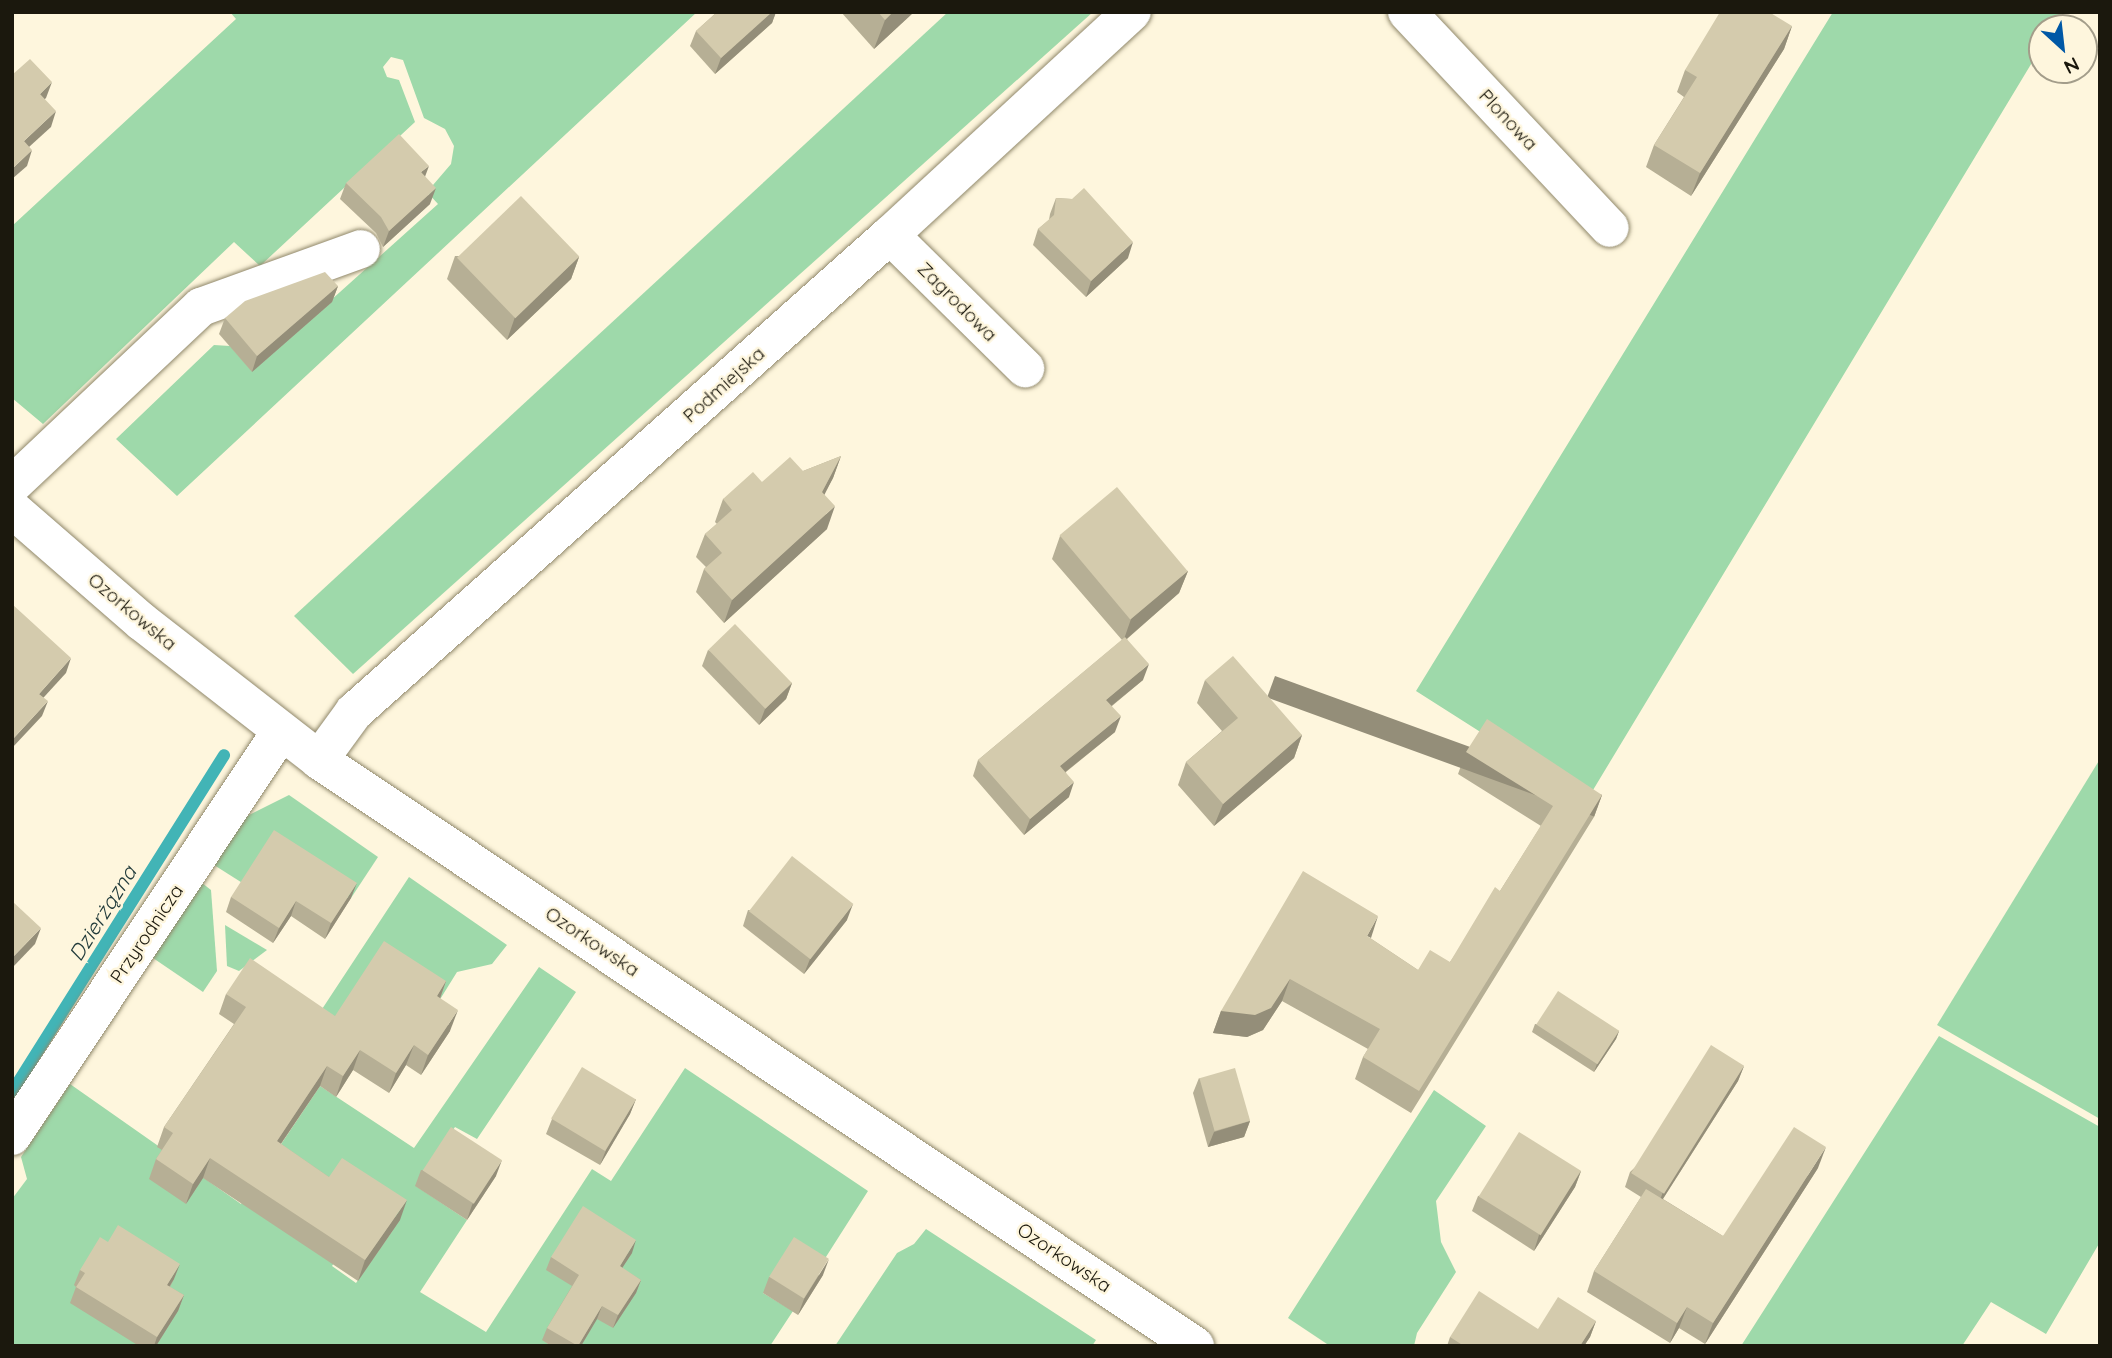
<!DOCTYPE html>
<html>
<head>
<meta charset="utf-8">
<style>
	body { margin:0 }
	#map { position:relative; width:2112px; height:1358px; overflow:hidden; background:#fef6dd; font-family:Quicksand,sans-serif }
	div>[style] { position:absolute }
	.green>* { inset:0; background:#9ed9aa }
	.stream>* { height:12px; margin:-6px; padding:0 6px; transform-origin:6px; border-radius:6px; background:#42b4b6 }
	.roads { filter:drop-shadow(0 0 2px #90886b) drop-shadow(0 0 2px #90886b) }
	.minor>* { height:38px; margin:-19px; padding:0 19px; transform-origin:19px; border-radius:19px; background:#fff }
	.major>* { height:38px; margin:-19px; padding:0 19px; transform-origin:19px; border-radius:19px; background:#fff }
	.wall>* { inset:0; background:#b6af95 }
	.shaded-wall>* { inset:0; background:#948e79; transform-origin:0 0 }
	.building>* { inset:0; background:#d4cbad; transform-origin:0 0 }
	span { translate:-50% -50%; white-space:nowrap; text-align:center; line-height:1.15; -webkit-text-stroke:5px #fef6dd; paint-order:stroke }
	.street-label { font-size:19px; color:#1b180d }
	.water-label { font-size:21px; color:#223b3b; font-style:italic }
	.frame { position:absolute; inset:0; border:14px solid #1b180d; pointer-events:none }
	.north { position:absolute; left:2028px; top:14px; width:70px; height:70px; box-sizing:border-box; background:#fef6dd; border:2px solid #a39d8a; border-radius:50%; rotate:153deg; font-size:19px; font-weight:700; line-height:28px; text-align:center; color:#1b180d }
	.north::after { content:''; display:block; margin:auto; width:24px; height:32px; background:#0058a6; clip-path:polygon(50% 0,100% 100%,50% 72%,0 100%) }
</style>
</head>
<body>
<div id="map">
	<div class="green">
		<i style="clip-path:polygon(230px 12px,697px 12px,177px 496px,116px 439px,214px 345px,230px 346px,252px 371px,438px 204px,427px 192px,451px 164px,454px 146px,445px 129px,424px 118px,403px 60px,391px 57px,383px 67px,387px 77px,399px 80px,415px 122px,260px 266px,234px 242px,43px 424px,12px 398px,12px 226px,236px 19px)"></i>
		<i style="clip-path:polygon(948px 12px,1093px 12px,353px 674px,294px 616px)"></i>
		<i style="clip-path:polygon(1833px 12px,2062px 12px,2053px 28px,2042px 28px,2042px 46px,1587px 800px,1416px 691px)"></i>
		<i style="clip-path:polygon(2100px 759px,2100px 1119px,1937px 1025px)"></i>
		<i style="clip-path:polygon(289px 795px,378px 857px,351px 898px,244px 884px,214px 865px,245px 817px)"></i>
		<i style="clip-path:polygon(409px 877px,507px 945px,492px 964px,457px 972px,439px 1001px,336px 1024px,303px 1038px)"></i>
		<i style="clip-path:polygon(202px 883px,211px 890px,217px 971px,203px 992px,153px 958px)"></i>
		<i style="clip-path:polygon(225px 925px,267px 950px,239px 971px,227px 966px)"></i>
		<i style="clip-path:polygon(evenodd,539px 967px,576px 992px,477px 1139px,455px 1127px,416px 1186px,467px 1220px,420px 1292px,486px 1332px,592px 1169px,611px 1181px,685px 1068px,868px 1191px,817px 1271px,763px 1293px,793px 1311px,770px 1346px,581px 1346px,543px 1340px,551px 1346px,156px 1346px,79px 1288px,139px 1346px,12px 1346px,12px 1199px,27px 1179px,21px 1157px,70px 1084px,241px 1204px,320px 1086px,414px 1148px,539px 967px,368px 1213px,393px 1230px,356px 1283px,332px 1266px,368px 1213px)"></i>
		<i style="clip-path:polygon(1939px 1036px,2100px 1127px,2100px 1242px,2046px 1334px,1991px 1302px,1962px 1346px,1741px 1346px)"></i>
		<i style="clip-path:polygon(1434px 1090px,1486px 1126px,1436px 1201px,1441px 1242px,1456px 1272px,1417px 1333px,1414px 1346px,1330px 1346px,1288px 1318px)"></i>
		<i style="clip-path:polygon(926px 1229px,1096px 1340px,1092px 1346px,835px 1346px,897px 1253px,914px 1244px)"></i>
	</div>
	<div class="stream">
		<i style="left:12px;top:1092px;width:398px;rotate:-57.8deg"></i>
	</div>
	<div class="roads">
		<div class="minor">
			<i style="left:1407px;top:12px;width:296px;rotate:46.8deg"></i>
			<i style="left:890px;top:235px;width:190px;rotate:44.6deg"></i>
			<i style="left:12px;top:485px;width:260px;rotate:-43.3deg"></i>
			<i style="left:201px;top:307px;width:170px;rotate:-19.9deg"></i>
			<i style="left:319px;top:760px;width:59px;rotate:-53.9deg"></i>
			<i style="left:354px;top:712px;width:718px;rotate:-41.67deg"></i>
			<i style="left:890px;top:235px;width:329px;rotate:-42.7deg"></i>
			<i style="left:12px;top:1136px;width:486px;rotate:-56.4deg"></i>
		</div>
		<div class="major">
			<i style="left:12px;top:509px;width:172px;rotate:41deg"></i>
			<i style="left:142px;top:622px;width:224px;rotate:37.9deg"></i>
			<i style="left:319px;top:760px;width:1054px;rotate:33.78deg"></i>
		</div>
	</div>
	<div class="wall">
		<i style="clip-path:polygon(717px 12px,776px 12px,772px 23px,715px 74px,690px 46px,696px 31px)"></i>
		<i style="clip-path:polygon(841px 12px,914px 12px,874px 49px)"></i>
		<i style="clip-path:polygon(1792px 26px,1784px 49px,1691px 196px,1646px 167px,1654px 145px,1684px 97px,1677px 92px,1685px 70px)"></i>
		<i style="clip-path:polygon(425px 176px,430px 204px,383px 247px,376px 233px,340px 199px,346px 183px)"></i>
		<i style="clip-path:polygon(1056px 198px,1072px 199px,1128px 258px,1086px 297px,1033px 245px,1038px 229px,1049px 220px,1050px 214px)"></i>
		<i style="clip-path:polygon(455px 256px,579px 257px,571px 279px,507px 340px,447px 279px)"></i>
		<i style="clip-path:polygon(338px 286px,332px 302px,252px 372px,219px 334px,225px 318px)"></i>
		<i style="clip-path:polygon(841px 456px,833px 478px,824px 494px,827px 529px,724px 623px,696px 592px,704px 569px,706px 567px,696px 557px,705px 534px,717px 524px,715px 522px,723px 499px,762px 482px,803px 471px)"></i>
		<i style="clip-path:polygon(1060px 536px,1188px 571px,1179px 593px,1127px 639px,1143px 680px,1112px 706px,1115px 732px,1066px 772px,1069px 797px,1024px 835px,973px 776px,978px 760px,1122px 640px,1052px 559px)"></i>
		<i style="clip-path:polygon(708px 650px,792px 683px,786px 699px,759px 725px,702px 666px)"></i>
		<i style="clip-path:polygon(1205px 680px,1302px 735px,1294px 758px,1214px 826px,1178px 785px,1186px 762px,1222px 731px,1197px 703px)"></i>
		<i style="clip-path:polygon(1466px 752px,1602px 795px,1594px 817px,1411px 1113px,1355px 1079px,1363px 1057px,1368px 1049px,1282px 1001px,1263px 1030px,1247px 1037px,1213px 1033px,1221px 1011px,1370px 938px,1418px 970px,1450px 962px,1500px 891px,1541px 826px,1458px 774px)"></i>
		<i style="clip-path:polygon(231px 897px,351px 898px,325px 939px,291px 916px,273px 943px,226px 912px)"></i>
		<i style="clip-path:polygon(748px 910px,847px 920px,804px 974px,743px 926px)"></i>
		<i style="clip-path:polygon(446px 981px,440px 999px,450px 1031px,421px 1075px,406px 1065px,389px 1093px,353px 1070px,336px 1097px,320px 1086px,281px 1144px,329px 1177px,400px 1220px,358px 1281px,203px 1178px,186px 1204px,149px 1179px,156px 1159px,162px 1150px,157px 1147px,164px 1127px,234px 1024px,219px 1014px,226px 994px,335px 1016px)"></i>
		<i style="clip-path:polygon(1535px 1024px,1619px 1031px,1616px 1039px,1594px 1072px,1532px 1032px)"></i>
		<i style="clip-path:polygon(1744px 1066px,1738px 1081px,1663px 1199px,1723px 1236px,1818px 1168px,1705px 1344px,1679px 1328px,1670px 1343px,1587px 1292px,1594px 1271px,1641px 1197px,1625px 1187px,1630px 1172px)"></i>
		<i style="clip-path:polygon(1199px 1078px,1250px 1121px,1244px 1137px,1208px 1147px,1193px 1093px)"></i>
		<i style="clip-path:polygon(636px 1099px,630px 1114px,600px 1165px,546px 1134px,552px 1119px)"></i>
		<i style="clip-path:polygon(421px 1170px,496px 1176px,467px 1220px,415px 1186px)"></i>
		<i style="clip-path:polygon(1581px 1171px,1575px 1187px,1534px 1251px,1472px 1211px,1478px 1196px)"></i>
		<i style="clip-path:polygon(632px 1253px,622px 1268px,641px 1280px,636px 1293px,613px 1328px,597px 1319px,581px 1346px,551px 1346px,542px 1340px,547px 1328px,572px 1286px,546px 1270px,551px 1257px)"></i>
		<i style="clip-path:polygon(80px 1270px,174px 1279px,170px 1287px,184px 1295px,178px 1311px,156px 1346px,139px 1346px,70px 1303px,76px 1287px,74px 1285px)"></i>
		<i style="clip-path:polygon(823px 1275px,798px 1315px,763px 1293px,769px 1277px)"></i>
		<i style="clip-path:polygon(1596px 1321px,1590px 1337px,1584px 1346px,1447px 1346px,1450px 1337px,1538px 1329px)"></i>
	</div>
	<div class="shaded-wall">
		<i style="clip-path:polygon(772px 12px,776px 12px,772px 23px,715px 74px,721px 58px)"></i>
		<i style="clip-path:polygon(893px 12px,914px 12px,874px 49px,885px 20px)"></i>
		<i style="clip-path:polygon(1792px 26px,1784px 49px,1691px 196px,1700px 173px)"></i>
		<i style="clip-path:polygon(52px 82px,46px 98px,34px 109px,40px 94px)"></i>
		<i style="clip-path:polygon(56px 111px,51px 127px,18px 157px,24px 141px)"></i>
		<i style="clip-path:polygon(32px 150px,27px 166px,12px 179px,12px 169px)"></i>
		<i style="clip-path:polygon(429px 166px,423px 182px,421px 172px)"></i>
		<i style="clip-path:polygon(436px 188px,430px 204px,383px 247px,389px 231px)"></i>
		<i style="clip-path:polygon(1133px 242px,1128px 258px,1086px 297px,1091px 281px)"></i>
		<i style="clip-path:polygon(579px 257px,571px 279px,507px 340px,515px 317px)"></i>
		<i style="clip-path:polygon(338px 286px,332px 302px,252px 372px,257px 356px)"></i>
		<i style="clip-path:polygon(841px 456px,833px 478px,814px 515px,822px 492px)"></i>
		<i style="clip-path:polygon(835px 506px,827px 529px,724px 623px,732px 600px)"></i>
		<i style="clip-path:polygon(1188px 571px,1179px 593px,1123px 642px,1131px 619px)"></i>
		<i style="clip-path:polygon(71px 658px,66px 673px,34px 708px,39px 694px)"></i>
		<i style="clip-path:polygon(1149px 664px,1143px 680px,1100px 715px,1106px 700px)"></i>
		<i style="clip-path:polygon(792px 683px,786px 699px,759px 725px,765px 709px)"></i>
		<i style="clip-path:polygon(48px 701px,42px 716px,12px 748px,12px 740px)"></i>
		<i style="clip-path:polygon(1121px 716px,1115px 732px,1054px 781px,1060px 766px)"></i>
		<i style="clip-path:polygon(1302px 735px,1294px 758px,1214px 826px,1223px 804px)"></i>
		<i style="clip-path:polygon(1074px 782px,1069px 797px,1024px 835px,1030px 819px)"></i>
		<i style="left:1602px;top:795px;width:23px;height:348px;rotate:110deg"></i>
		<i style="clip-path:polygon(357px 883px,351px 898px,325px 939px,331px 923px)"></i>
		<i style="clip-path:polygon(296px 901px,291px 916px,273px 943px,279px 928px)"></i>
		<i style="clip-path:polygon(853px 904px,847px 920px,804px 974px,810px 959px)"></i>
		<i style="clip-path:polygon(1378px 916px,1371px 938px,1367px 936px)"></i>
		<i style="clip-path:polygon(41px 928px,35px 944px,12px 968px,12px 958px)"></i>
		<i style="clip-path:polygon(1290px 979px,1282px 1001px,1263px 1030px,1247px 1037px,1213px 1033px,1221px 1011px)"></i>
		<i style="clip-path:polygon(446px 981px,439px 1001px,437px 996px)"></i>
		<i style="clip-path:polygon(458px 1010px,450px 1031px,421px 1075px,428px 1055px)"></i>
		<i style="clip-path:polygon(1619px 1031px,1616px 1039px,1594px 1072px,1597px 1064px)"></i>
		<i style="clip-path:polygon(414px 1045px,406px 1065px,389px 1093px,396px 1073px)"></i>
		<i style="clip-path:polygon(360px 1050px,353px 1070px,336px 1097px,343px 1076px)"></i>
		<i style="clip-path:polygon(327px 1066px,320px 1086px,269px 1161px,277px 1141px)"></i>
		<i style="clip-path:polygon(1744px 1066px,1738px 1081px,1657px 1208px,1663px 1192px)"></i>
		<i style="clip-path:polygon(636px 1099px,630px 1114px,600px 1165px,606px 1150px)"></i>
		<i style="clip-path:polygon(1250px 1121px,1244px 1137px,1208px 1147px,1214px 1132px)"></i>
		<i style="clip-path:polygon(1826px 1147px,1818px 1168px,1705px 1344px,1713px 1323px)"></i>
		<i style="clip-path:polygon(210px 1158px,203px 1178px,186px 1204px,193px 1184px)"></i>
		<i style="clip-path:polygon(502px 1160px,496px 1176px,467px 1220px,472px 1205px)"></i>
		<i style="clip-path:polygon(1581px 1171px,1575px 1187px,1534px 1251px,1539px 1235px)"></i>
		<i style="clip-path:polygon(407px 1200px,400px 1220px,358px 1281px,365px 1260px)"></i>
		<i style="clip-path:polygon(636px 1240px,632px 1253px,615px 1279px,620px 1266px)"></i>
		<i style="clip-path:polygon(829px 1259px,823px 1275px,798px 1315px,804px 1299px)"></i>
		<i style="clip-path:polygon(180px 1264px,174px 1279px,161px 1300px,167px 1285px)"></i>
		<i style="clip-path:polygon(641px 1280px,636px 1293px,613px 1328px,618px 1315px)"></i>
		<i style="clip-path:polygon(184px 1295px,178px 1311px,156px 1346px,154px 1346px,157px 1337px)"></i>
		<i style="clip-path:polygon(602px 1306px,597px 1319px,581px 1346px,578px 1346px)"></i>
		<i style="clip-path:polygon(1687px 1307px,1679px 1328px,1670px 1343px,1677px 1323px)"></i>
		<i style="clip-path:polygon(1596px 1321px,1590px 1337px,1584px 1346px,1580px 1346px)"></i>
	</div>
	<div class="building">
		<i style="clip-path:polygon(717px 12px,772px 12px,721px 58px,696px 31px)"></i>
		<i style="clip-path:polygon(878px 12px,893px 12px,885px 20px)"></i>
		<i style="clip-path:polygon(1720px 12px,1769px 12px,1792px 26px,1700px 173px,1654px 145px,1697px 77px,1685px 70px)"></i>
		<i style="clip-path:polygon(30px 59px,52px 82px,40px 94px,56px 111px,24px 141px,32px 150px,12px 169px,12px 75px)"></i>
		<i style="clip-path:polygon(399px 134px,429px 166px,421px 172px,436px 188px,389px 231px,381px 217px,346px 183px)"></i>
		<i style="clip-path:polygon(1084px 188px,1133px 242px,1091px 281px,1038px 229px,1054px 215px,1056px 198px,1072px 199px)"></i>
		<i style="left:521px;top:196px;width:84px;height:89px;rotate:46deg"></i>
		<i style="clip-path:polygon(325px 272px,338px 286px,257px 356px,225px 318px,245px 301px)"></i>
		<i style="clip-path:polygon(841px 456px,822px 492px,835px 506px,732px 600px,704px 569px,722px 553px,705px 534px,732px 510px,723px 499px,753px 472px,762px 482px,790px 457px,803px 471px)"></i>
		<i style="left:1117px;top:487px;width:110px;height:75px;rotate:50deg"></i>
		<i style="clip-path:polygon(12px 604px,71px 658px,39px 694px,48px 701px,12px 740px)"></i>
		<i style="left:735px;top:624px;width:82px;height:37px;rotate:46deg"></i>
		<i style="clip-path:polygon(1125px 637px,1149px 664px,1106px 700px,1121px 716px,1060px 766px,1074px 782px,1030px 819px,978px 760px)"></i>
		<i style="clip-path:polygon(1233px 656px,1302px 735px,1223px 804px,1186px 762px,1238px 718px,1205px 680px)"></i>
		<i style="clip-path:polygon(1487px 719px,1602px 795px,1419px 1091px,1363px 1057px,1380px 1029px,1290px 979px,1271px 1008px,1255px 1015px,1221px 1011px,1303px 871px,1378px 916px,1367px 936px,1418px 970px,1430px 950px,1450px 962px,1495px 887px,1500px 891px,1553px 806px,1466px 752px)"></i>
		<i style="clip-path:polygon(274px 830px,357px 883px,331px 923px,296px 901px,279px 928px,231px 897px)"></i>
		<i style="left:792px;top:856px;width:78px;height:70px;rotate:38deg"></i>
		<i style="clip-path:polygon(12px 901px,41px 928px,12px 958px)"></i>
		<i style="clip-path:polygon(384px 941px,446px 981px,437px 996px,458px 1010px,428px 1055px,414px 1045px,396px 1073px,360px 1050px,343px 1076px,327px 1066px,277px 1141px,329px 1177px,342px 1158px,407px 1200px,365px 1260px,210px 1158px,193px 1184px,156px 1159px,173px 1133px,164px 1127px,246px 1007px,226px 994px,250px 958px,335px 1016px)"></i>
		<i style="left:1558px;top:991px;width:73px;height:40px;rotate:33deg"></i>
		<i style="left:1711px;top:1045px;width:39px;height:151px;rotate:32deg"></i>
		<i style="left:582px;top:1067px;width:63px;height:60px;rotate:31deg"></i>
		<i style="left:1235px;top:1068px;width:55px;height:37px;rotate:74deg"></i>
		<i style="left:451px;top:1127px;width:61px;height:52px;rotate:33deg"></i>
		<i style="clip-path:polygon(1794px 1127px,1826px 1147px,1713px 1323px,1687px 1307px,1677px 1323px,1594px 1271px,1646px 1189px,1723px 1236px)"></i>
		<i style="left:1519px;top:1132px;width:73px;height:76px;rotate:32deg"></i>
		<i style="clip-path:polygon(583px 1206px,636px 1240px,620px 1266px,641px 1280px,618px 1315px,602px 1306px,578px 1346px,547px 1328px,579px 1275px,551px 1257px)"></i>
		<i style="clip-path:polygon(118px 1225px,180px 1264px,167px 1285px,184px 1295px,157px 1337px,76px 1287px,85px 1273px,80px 1270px,100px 1237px,108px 1242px)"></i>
		<i style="left:794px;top:1237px;width:41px;height:47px;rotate:32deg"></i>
		<i style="clip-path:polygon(1479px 1291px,1538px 1329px,1558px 1297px,1596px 1321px,1580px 1346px,1464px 1346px,1450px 1337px)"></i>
	</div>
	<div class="street-label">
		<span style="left:1508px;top:120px;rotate:47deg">Plonowa</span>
		<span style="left:957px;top:302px;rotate:45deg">Zagrodowa</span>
		<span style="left:724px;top:385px;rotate:-42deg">Podmiejska</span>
		<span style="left:132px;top:612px;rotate:40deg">Ozorkowska</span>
		<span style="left:147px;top:934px;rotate:-56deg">Przyrodnicza</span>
		<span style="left:592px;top:942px;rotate:34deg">Ozorkowska</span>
		<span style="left:1064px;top:1258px;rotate:34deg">Ozorkowska</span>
	</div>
	<div class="water-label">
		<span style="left:102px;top:913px;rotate:-58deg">Dzierżązna</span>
	</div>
	<div class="frame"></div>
	<div class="north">N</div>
</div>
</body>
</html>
